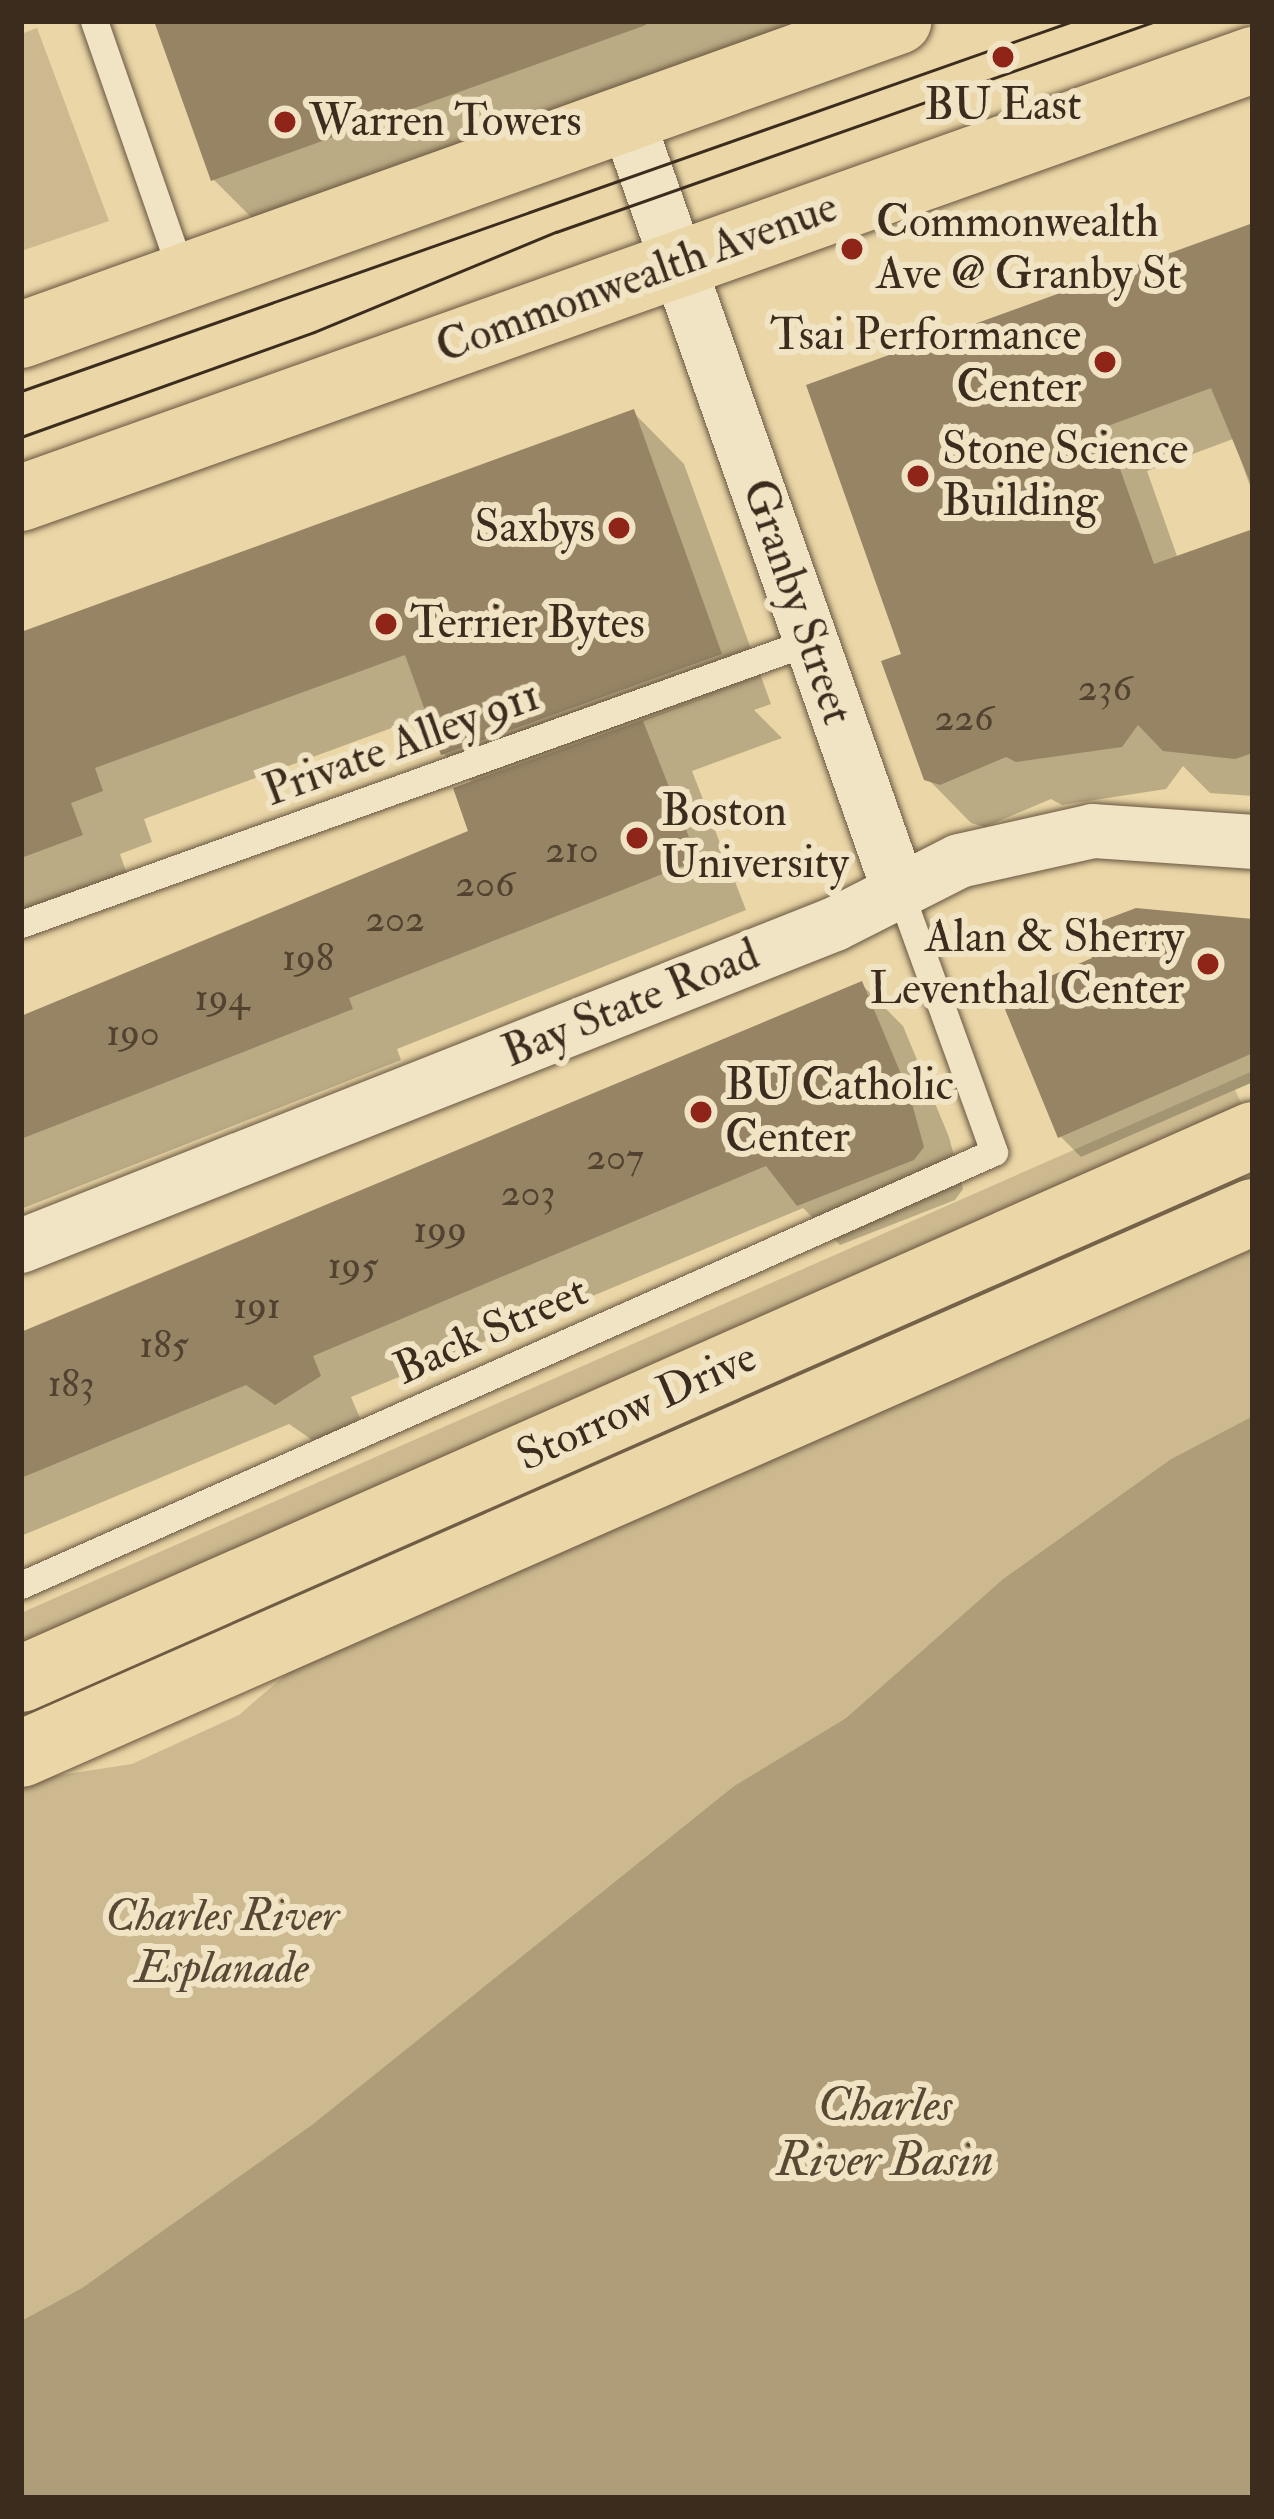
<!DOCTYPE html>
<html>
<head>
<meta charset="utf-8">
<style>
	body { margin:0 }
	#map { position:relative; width:1274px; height:2519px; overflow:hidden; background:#ead6a6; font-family:"IM FELL Double Pica",serif }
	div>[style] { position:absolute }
	.green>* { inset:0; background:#ccb98f }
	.water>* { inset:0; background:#af9c78 }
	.shadow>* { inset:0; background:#0003 }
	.building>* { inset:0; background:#968465 }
	.roads { filter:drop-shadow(0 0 3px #685640) drop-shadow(0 0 3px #685640) }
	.lane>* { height:27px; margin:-13.5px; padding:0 13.5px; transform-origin:13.5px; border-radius:13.5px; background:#f1e4c5 }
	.street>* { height:54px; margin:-27px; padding:0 27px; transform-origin:27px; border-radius:27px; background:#f1e4c5 }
	.primary>* { height:66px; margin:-33px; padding:0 33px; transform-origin:33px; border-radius:33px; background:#ead6a6 }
	.highway>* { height:66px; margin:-33px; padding:0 33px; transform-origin:33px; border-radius:33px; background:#ead6a6 }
	.tram>* { height:3px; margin:-1.5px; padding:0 1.5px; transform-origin:1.5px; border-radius:1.5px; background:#3c2c1e }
	.dots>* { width:33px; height:33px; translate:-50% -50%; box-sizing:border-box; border:6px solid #f1e4c5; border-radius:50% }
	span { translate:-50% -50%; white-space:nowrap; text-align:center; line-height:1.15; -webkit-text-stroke:12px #f1e4c5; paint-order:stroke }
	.number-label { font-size:39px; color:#524230 }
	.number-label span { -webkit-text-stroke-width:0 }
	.poi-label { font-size:45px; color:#3c2c1e }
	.left { translate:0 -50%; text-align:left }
	.right { translate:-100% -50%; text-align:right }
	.street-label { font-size:45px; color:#3c2c1e }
	.park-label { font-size:45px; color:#594835; font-style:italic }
	.water-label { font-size:48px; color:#594834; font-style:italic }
	.frame { position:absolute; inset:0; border:24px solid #3c2c1e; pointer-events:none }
</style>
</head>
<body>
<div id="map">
	<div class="green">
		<i style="clip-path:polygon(37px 28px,109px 221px,21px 251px,21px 34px)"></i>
		<i style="clip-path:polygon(1253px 1071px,1253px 1082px,1235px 1090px,1245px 1111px,21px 1651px,21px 1613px)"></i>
		<i style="clip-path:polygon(1253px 1249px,1253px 1416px,1171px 1459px,1003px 1579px,846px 1718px,734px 1786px,313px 2124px,82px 2288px,21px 2321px,21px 1781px,132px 1764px,239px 1715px,304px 1659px)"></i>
	</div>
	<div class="water">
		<i style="clip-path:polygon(1253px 1416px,1253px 2498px,21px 2498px,21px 2321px,82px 2288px,313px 2124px,734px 1786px,846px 1718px,1003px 1579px,1171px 1459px)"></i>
	</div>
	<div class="shadow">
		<i style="clip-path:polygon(155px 21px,819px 21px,257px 223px,213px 179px)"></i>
		<i style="clip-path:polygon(1253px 226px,1253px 494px,1233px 439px,1147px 471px,1178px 559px,1253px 532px,1253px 796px,1210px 793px,1183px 766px,1166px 789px,1062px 805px,1051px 799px,985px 827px,971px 823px,927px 778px,905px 656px)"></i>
		<i style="clip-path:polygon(634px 413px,684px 464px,771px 704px,754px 710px,782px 738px,692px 771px,746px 910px,397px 1049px,401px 1060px,21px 1209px,21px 1019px,472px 833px,474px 784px,443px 753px,427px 715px,144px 819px,152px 842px,120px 854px,131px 886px,21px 927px,21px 638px)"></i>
		<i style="clip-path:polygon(1253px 924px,1253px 1082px,1081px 1157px,1060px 1136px)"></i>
		<i style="clip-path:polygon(862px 985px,903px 1026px,949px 1137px,963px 1189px,955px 1200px,840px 1245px,803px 1208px,351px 1397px,360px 1418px,318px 1444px,289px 1424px,21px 1536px,21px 1335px)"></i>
	</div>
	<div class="building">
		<i style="clip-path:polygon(154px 21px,645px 21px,646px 25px,211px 181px)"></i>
		<i style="clip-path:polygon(1253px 223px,1253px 489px,1211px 388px,1105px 427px,1154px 564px,1253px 529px,1253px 753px,1235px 759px,1163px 751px,1138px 725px,1122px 747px,1016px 762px,1006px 757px,940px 785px,924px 780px,881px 661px,901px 654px,806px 385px)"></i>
		<i style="clip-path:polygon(634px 409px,722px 654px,441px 755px,405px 655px,95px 768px,103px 791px,71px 803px,83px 835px,21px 858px,21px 632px)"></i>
		<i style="clip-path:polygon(735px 687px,643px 721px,698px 860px,349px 998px,353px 1009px,21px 1139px,21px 1016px,468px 831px,453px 788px)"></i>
		<i style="clip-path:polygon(1136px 908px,1253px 919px,1253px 1053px,1058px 1138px,1004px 1007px,1032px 995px,1028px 986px,1092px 958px,1080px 929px)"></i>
		<i style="clip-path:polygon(862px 981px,909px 1093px,924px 1147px,914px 1160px,797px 1206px,766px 1166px,313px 1356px,321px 1376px,275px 1405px,246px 1385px,21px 1478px,21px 1332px)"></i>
	</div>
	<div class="roads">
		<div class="lane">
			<i style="left:94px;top:21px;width:271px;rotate:70.8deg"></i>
			<i style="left:21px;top:924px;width:839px;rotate:-19.71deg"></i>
			<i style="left:21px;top:1585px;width:1065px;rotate:-23.99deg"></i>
			<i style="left:994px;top:1152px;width:279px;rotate:-109.9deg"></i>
		</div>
		<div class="street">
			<i style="left:627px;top:119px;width:818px;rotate:70.57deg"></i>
			<i style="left:21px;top:1246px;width:875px;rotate:-21.58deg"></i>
			<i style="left:835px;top:924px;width:139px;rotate:-26.9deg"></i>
			<i style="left:959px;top:861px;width:137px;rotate:-12.6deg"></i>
			<i style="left:1093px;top:831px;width:160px;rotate:3.9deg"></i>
		</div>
		<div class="primary">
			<i style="left:21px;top:335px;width:932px;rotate:-19.7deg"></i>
			<i style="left:21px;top:498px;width:1308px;rotate:-19.57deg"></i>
		</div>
		<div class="highway">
			<i style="left:21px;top:1679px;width:1347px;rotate:-23.82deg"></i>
			<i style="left:21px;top:1754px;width:1346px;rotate:-23.75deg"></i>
		</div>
	</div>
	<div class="tram">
		<i style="left:21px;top:391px;width:1115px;rotate:-19.38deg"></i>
		<i style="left:21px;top:437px;width:311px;rotate:-19.7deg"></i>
		<i style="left:314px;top:332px;width:262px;rotate:-22.5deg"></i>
		<i style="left:556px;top:232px;width:636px;rotate:-19.38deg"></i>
	</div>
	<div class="dots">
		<i style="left:1003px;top:57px;background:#8f2418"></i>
		<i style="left:285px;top:122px;background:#8f2418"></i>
		<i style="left:852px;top:249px;background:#8f2418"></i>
		<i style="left:1105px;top:362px;background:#8f2418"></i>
		<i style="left:918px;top:476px;background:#8f2418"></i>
		<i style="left:619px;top:528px;background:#8f2418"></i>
		<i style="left:386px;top:624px;background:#8f2418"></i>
		<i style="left:637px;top:838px;background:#8f2418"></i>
		<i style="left:1208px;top:964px;background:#8f2418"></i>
		<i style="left:701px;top:1112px;background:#8f2418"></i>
	</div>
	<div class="number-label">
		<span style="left:1105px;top:688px">236</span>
		<span style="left:964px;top:718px">226</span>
		<span style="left:572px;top:850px">210</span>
		<span style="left:485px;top:884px">206</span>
		<span style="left:395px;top:919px">202</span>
		<span style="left:308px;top:958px">198</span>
		<span style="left:222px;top:998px">194</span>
		<span style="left:133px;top:1033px">190</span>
		<span style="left:615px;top:1157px">207</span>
		<span style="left:528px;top:1193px">203</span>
		<span style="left:440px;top:1230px">199</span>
		<span style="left:353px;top:1266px">195</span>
		<span style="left:257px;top:1306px">191</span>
		<span style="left:164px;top:1345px">185</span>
		<span style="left:71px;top:1384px">183</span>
	</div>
	<div class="poi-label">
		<span style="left:1003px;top:106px">BU East</span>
		<span class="left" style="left:309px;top:122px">Warren Towers</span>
		<span class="left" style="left:876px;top:249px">Commonwealth<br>Ave @ Granby St</span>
		<span class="right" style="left:1081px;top:362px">Tsai Performance<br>Center</span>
		<span class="left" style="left:942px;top:476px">Stone Science<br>Building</span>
		<span class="right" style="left:595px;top:528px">Saxbys</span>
		<span class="left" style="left:410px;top:624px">Terrier Bytes</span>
		<span class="left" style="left:661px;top:838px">Boston<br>University</span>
		<span class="right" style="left:1184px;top:964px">Alan &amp; Sherry<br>Leventhal Center</span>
		<span class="left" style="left:725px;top:1112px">BU Catholic<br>Center</span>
	</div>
	<div class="street-label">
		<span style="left:637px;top:278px;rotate:-20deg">Commonwealth Avenue</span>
		<span style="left:797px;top:602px;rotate:71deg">Granby Street</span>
		<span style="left:402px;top:744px;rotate:-20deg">Private Alley 911</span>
		<span style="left:631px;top:1004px;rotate:-22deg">Bay State Road</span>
		<span style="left:491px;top:1331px;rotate:-24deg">Back Street</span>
		<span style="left:637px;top:1407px;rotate:-24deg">Storrow Drive</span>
	</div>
	<div class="park-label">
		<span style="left:222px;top:1943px">Charles River<br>Esplanade</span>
	</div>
	<div class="water-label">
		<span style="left:885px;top:2133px">Charles<br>River Basin</span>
	</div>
	<div class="frame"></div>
</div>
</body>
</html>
